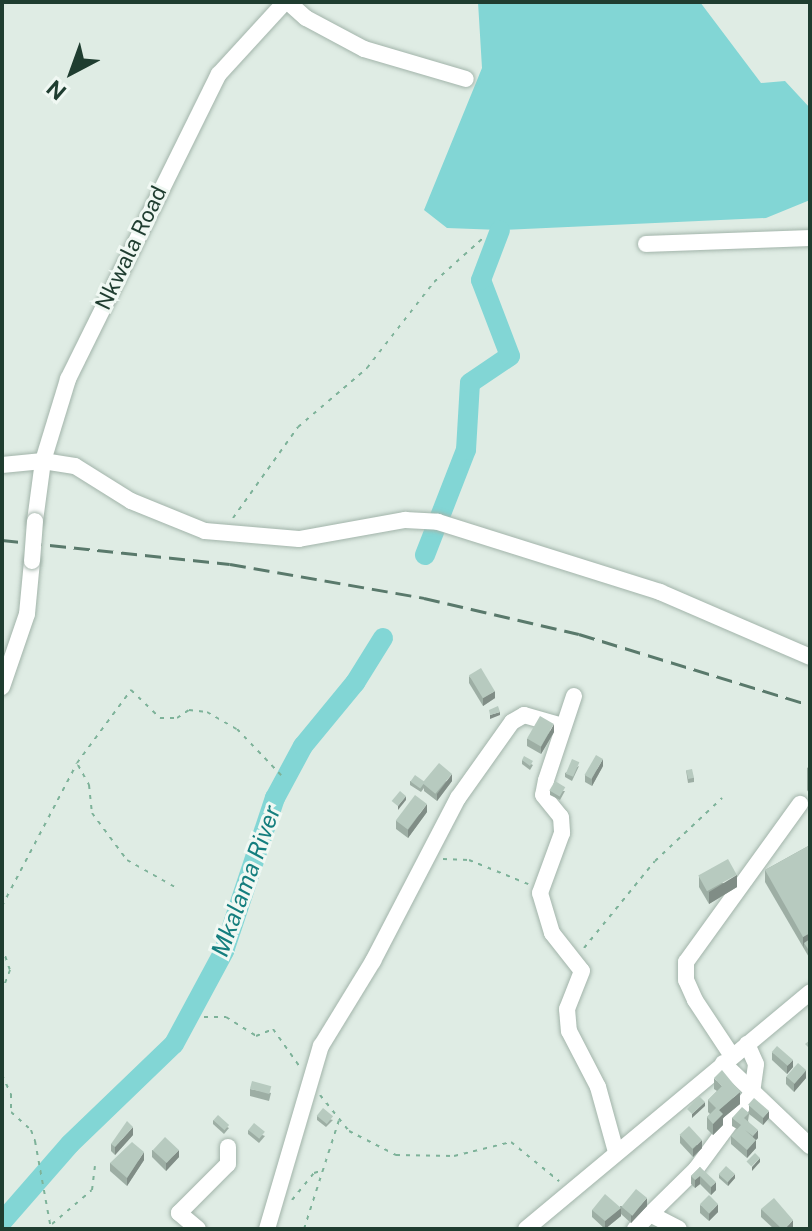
<!DOCTYPE html>
<html>
<head>
<meta charset="utf-8">
<style>
	body { margin:0 }
	#map { position:relative; width:812px; height:1231px; overflow:hidden; background:#dfece4; font-family:"Public Sans",sans-serif }
	div>[style] { position:absolute }
	.water>* { inset:0; background:#82d6d5 }
	.river>* { height:20px; margin:-10px; padding:0 10px; transform-origin:10px; border-radius:10px; background:#82d6d5 }
	.path>* { height:2px; margin-top:-1px; transform-origin:0; background:repeating-linear-gradient(90deg,#7db299 0 4px,transparent 0 10px) }
	.roads { filter:drop-shadow(0 0 2px #a2b4aa) drop-shadow(0 0 2px #a2b4aa) }
	.minor>* { height:16px; margin:-8px; padding:0 8px; transform-origin:8px; border-radius:8px; background:#fff }
	.rail>* { height:3px; margin-top:-1.5px; transform-origin:0; background:repeating-linear-gradient(90deg,#59796b 0 16px,transparent 0 24px) }
	.bridges { filter:drop-shadow(0 0 2px #a2b4aa) drop-shadow(0 0 2px #a2b4aa) }
	.minor-bridge>* { height:16px; margin:-8px; padding:0 8px; transform-origin:8px; border-radius:8px; background:#fff }
	.wall>* { inset:0; background:#9daea4 }
	.shaded-wall>* { inset:0; background:#808d86 }
	.building>* { inset:0; background:#b7cabf; transform-origin:0 0 }
	span { translate:-50% -50%; white-space:nowrap; text-align:center; line-height:1.15; -webkit-text-stroke:6px #f0f8f3; paint-order:stroke }
	.street-label { font-size:22px; color:#1f3d30 }
	.water-label { font-size:24px; color:#147e7e; font-style:italic }
	.frame { position:absolute; inset:0; border:4px solid #1f3d30; pointer-events:none }
	.north { position:absolute; left:32px; top:32px; width:80px; height:80px; -webkit-text-stroke:6px #f0f8f3; paint-order:stroke; rotate:221deg; font-size:22px; font-weight:700; line-height:32px; text-align:center; color:#1f3d30 }
	.north::after { content:''; display:block; margin:auto; width:28px; height:36px; background:#1f3d30; clip-path:polygon(50% 0,100% 100%,50% 72%,0 100%) }
</style>
</head>
<body>
<div id="map">
	<div class="water">
		<i style="clip-path:polygon(478px 2px,700px 2px,761px 83px,785px 81px,810px 108px,810px 200px,766px 218px,500px 230px,447px 228px,424px 210px,482px 68px)"></i>
	</div>
	<div class="river">
		<i style="left:425px;top:555px;width:113px;rotate:-68.7deg"></i>
		<i style="left:466px;top:450px;width:67px;rotate:-86.6deg"></i>
		<i style="left:470px;top:383px;width:48px;rotate:-34deg"></i>
		<i style="left:510px;top:356px;width:81px;rotate:-110.9deg"></i>
		<i style="left:481px;top:280px;width:53px;rotate:-69.2deg"></i>
		<i style="left:2px;top:1222px;width:103px;rotate:-48.9deg"></i>
		<i style="left:70px;top:1144px;width:144px;rotate:-43.9deg"></i>
		<i style="left:174px;top:1044px;width:106px;rotate:-61.7deg"></i>
		<i style="left:224px;top:951px;width:161px;rotate:-71.6deg"></i>
		<i style="left:275px;top:798px;width:59px;rotate:-61.7deg"></i>
		<i style="left:303px;top:746px;width:82px;rotate:-50.5deg"></i>
		<i style="left:355px;top:683px;width:53px;rotate:-58.1deg"></i>
	</div>
	<div class="path">
		<i style="left:233px;top:518px;width:112px;rotate:-54.5deg"></i>
		<i style="left:298px;top:427px;width:91px;rotate:-40.5deg"></i>
		<i style="left:367px;top:368px;width:109px;rotate:-52.1deg"></i>
		<i style="left:434px;top:282px;width:66px;rotate:-41.9deg"></i>
		<i style="left:78px;top:765px;width:23px;rotate:61deg"></i>
		<i style="left:89px;top:785px;width:28px;rotate:84deg"></i>
		<i style="left:92px;top:813px;width:59px;rotate:53.3deg"></i>
		<i style="left:127px;top:860px;width:55px;rotate:29.4deg"></i>
		<i style="left:443px;top:859px;width:26px;rotate:2deg"></i>
		<i style="left:469px;top:860px;width:64px;rotate:22.1deg"></i>
		<i style="left:2px;top:906px;width:161px;rotate:-62.3deg"></i>
		<i style="left:77px;top:763px;width:91px;rotate:-53.5deg"></i>
		<i style="left:131px;top:690px;width:40px;rotate:44deg"></i>
		<i style="left:160px;top:718px;width:17px"></i>
		<i style="left:177px;top:718px;width:14px;rotate:-34deg"></i>
		<i style="left:189px;top:710px;width:18px;rotate:6deg"></i>
		<i style="left:207px;top:712px;width:34px;rotate:30deg"></i>
		<i style="left:237px;top:729px;width:64px;rotate:46.3deg"></i>
		<i style="left:2px;top:947px;width:24px;rotate:71deg"></i>
		<i style="left:10px;top:970px;width:22px;rotate:111deg"></i>
		<i style="left:584px;top:948px;width:112px;rotate:-50.8deg"></i>
		<i style="left:655px;top:861px;width:92px;rotate:-43.2deg"></i>
		<i style="left:204px;top:1017px;width:22px"></i>
		<i style="left:226px;top:1017px;width:36px;rotate:32deg"></i>
		<i style="left:256px;top:1036px;width:18px;rotate:-22deg"></i>
		<i style="left:273px;top:1029px;width:47px;rotate:54.6deg"></i>
		<i style="left:2px;top:1075px;width:21px;rotate:65deg"></i>
		<i style="left:11px;top:1094px;width:18px;rotate:90deg"></i>
		<i style="left:11px;top:1112px;width:27px;rotate:42deg"></i>
		<i style="left:31px;top:1130px;width:12px;rotate:70deg"></i>
		<i style="left:35px;top:1141px;width:89px;rotate:79.7deg"></i>
		<i style="left:320px;top:1095px;width:46px;rotate:51.1deg"></i>
		<i style="left:349px;top:1131px;width:53px;rotate:27.1deg"></i>
		<i style="left:396px;top:1155px;width:58px;rotate:1deg"></i>
		<i style="left:454px;top:1156px;width:59px;rotate:-13.8deg"></i>
		<i style="left:511px;top:1142px;width:62px;rotate:39.1deg"></i>
		<i style="left:292px;top:1200px;width:35px;rotate:-51deg"></i>
		<i style="left:314px;top:1173px;width:10px;rotate:-17deg"></i>
		<i style="left:52px;top:1224px;width:52px;rotate:-40.4deg"></i>
		<i style="left:92px;top:1190px;width:24px;rotate:-83deg"></i>
		<i style="left:304px;top:1229px;width:114px;rotate:-72.2deg"></i>
	</div>
	<div class="roads">
		<div class="minor">
			<i style="left:288px;top:2px;width:24px;rotate:42deg"></i>
			<i style="left:306px;top:18px;width:66px;rotate:28.1deg"></i>
			<i style="left:364px;top:49px;width:106px;rotate:16.4deg"></i>
			<i style="left:646px;top:244px;width:164px;rotate:-2.1deg"></i>
			<i style="left:2px;top:465px;width:41px;rotate:-5.6deg"></i>
			<i style="left:43px;top:461px;width:32px;rotate:9deg"></i>
			<i style="left:75px;top:466px;width:66px;rotate:32deg"></i>
			<i style="left:131px;top:501px;width:80px;rotate:22.1deg"></i>
			<i style="left:205px;top:531px;width:94px;rotate:4.9deg"></i>
			<i style="left:299px;top:539px;width:108px;rotate:-10.2deg"></i>
			<i style="left:405px;top:520px;width:33px;rotate:3deg"></i>
			<i style="left:438px;top:522px;width:233px;rotate:17.5deg"></i>
			<i style="left:660px;top:592px;width:163px;rotate:23.4deg"></i>
			<i style="left:35px;top:521px;width:61px;rotate:-82.4deg"></i>
			<i style="left:43px;top:461px;width:86px;rotate:-73deg"></i>
			<i style="left:68px;top:379px;width:340px;rotate:-63.7deg"></i>
			<i style="left:219px;top:74px;width:98px;rotate:-47.5deg"></i>
			<i style="left:2px;top:687px;width:77px;rotate:-71.1deg"></i>
			<i style="left:27px;top:614px;width:53px;rotate:-84.6deg"></i>
			<i style="left:574px;top:696px;width:89px;rotate:108.4deg"></i>
			<i style="left:546px;top:780px;width:15px;rotate:101deg"></i>
			<i style="left:543px;top:795px;width:28px;rotate:51deg"></i>
			<i style="left:561px;top:817px;width:16px;rotate:86deg"></i>
			<i style="left:562px;top:833px;width:64px;rotate:110.1deg"></i>
			<i style="left:540px;top:893px;width:42px;rotate:73.3deg"></i>
			<i style="left:552px;top:933px;width:48px;rotate:51.7deg"></i>
			<i style="left:582px;top:971px;width:41px;rotate:111.5deg"></i>
			<i style="left:567px;top:1009px;width:22px;rotate:85deg"></i>
			<i style="left:569px;top:1031px;width:63px;rotate:62.6deg"></i>
			<i style="left:598px;top:1087px;width:67px;rotate:74.5deg"></i>
			<i style="left:732px;top:1056px;width:67px;rotate:-123.5deg"></i>
			<i style="left:695px;top:1000px;width:22px;rotate:-114deg"></i>
			<i style="left:686px;top:980px;width:18px;rotate:-90deg"></i>
			<i style="left:686px;top:962px;width:195px;rotate:-54.2deg"></i>
			<i style="left:723px;top:1063px;width:120px;rotate:43.7deg"></i>
			<i style="left:652px;top:1215px;width:30px;rotate:27deg"></i>
			<i style="left:198px;top:1229px;width:25px;rotate:-140deg"></i>
			<i style="left:179px;top:1213px;width:69px;rotate:-45deg"></i>
			<i style="left:228px;top:1164px;width:17px;rotate:-90deg"></i>
			<i style="left:267px;top:1229px;width:191px;rotate:-73.6deg"></i>
			<i style="left:321px;top:1046px;width:100px;rotate:-58.5deg"></i>
			<i style="left:373px;top:961px;width:184px;rotate:-62.5deg"></i>
			<i style="left:458px;top:798px;width:93px;rotate:-54.6deg"></i>
			<i style="left:512px;top:722px;width:14px;rotate:-30deg"></i>
			<i style="left:524px;top:715px;width:40px;rotate:16deg"></i>
			<i style="left:526px;top:1229px;width:370px;rotate:-39.8deg"></i>
			<i style="left:635px;top:1229px;width:86px;rotate:-44.5deg"></i>
			<i style="left:696px;top:1169px;width:94px;rotate:-53.6deg"></i>
			<i style="left:752px;top:1093px;width:29px;rotate:-82deg"></i>
			<i style="left:756px;top:1064px;width:22px;rotate:-114deg"></i>
		</div>
	</div>
	<div class="rail">
		<i style="left:2px;top:540px;width:229px;rotate:6deg"></i>
		<i style="left:230px;top:564px;width:197px;rotate:9.9deg"></i>
		<i style="left:424px;top:598px;width:159px;rotate:13.1deg"></i>
		<i style="left:579px;top:634px;width:242px;rotate:17.1deg"></i>
	</div>
	<div class="bridges">
		<div class="minor-bridge">
			<i style="left:32px;top:561px;width:40px;rotate:-85.7deg"></i>
		</div>
	</div>
	<div class="wall">
		<i style="clip-path:polygon(469px 676px,495px 698px,483px 706px,469px 683px)"></i>
		<i style="clip-path:polygon(554px 732px,541px 754px,527px 746px,527px 739px)"></i>
		<i style="clip-path:polygon(522px 760px,533px 765px,530px 770px,522px 764px)"></i>
		<i style="clip-path:polygon(579px 766px,572px 781px,565px 777px,565px 773px)"></i>
		<i style="clip-path:polygon(603px 766px,592px 786px,585px 782px,585px 775px)"></i>
		<i style="clip-path:polygon(810px 766px,810px 795px,807px 790px,807px 768px)"></i>
		<i style="clip-path:polygon(686px 770px,694px 778px,694px 782px,688px 783px)"></i>
		<i style="clip-path:polygon(410px 781px,425px 782px,452px 781px,437px 801px,424px 791px,424px 788px,421px 792px,410px 785px)"></i>
		<i style="clip-path:polygon(550px 791px,565px 791px,560px 800px,550px 795px)"></i>
		<i style="clip-path:polygon(427px 812px,408px 838px,396px 829px,396px 821px)"></i>
		<i style="clip-path:polygon(810px 845px,810px 959px,765px 882px,765px 870px)"></i>
		<i style="clip-path:polygon(699px 876px,737px 887px,709px 904px,699px 887px)"></i>
		<i style="clip-path:polygon(772px 1052px,793px 1067px,787px 1074px,772px 1060px)"></i>
		<i style="clip-path:polygon(786px 1077px,806px 1078px,794px 1092px,786px 1084px)"></i>
		<i style="clip-path:polygon(714px 1078px,740px 1104px,723px 1118px,723px 1125px,713px 1135px,707px 1129px,707px 1117px,710px 1114px,708px 1112px,708px 1100px,717px 1091px,714px 1089px)"></i>
		<i style="clip-path:polygon(250px 1089px,271px 1093px,269px 1101px,250px 1096px)"></i>
		<i style="clip-path:polygon(749px 1105px,769px 1118px,763px 1125px,749px 1114px,748px 1121px,758px 1138px,756px 1140px,756px 1148px,747px 1158px,731px 1144px,731px 1136px,737px 1129px,732px 1126px,732px 1118px,749px 1112px)"></i>
		<i style="clip-path:polygon(317px 1116px,333px 1120px,326px 1127px,317px 1120px)"></i>
		<i style="clip-path:polygon(213px 1120px,229px 1128px,224px 1134px,213px 1124px)"></i>
		<i style="clip-path:polygon(248px 1130px,265px 1136px,259px 1143px,248px 1134px)"></i>
		<i style="clip-path:polygon(133px 1135px,115px 1155px,111px 1151px,111px 1144px)"></i>
		<i style="clip-path:polygon(680px 1135px,702px 1148px,693px 1157px,680px 1143px)"></i>
		<i style="clip-path:polygon(152px 1150px,179px 1157px,166px 1171px,152px 1157px)"></i>
		<i style="clip-path:polygon(144px 1160px,127px 1186px,110px 1171px,110px 1163px)"></i>
		<i style="clip-path:polygon(700px 1167px,716px 1190px,711px 1195px,700px 1184px,695px 1188px,691px 1184px,691px 1176px)"></i>
		<i style="clip-path:polygon(719px 1174px,735px 1178px,728px 1186px,719px 1178px)"></i>
		<i style="clip-path:polygon(700px 1205px,718px 1212px,709px 1221px,700px 1213px)"></i>
		<i style="clip-path:polygon(620px 1206px,647px 1206px,631px 1223px,621px 1214px,621px 1216px,605px 1229px,592px 1217px,592px 1210px,620px 1208px)"></i>
		<i style="clip-path:polygon(761px 1209px,793px 1228px,774px 1229px,761px 1217px)"></i>
	</div>
	<div class="shaded-wall">
		<i style="clip-path:polygon(495px 691px,495px 698px,483px 706px,483px 698px)"></i>
		<i style="clip-path:polygon(500px 712px,500px 715px,490px 719px,490px 715px)"></i>
		<i style="clip-path:polygon(554px 724px,554px 732px,541px 754px,541px 747px)"></i>
		<i style="clip-path:polygon(603px 759px,603px 766px,592px 786px,592px 778px)"></i>
		<i style="clip-path:polygon(452px 774px,452px 781px,437px 801px,437px 794px)"></i>
		<i style="clip-path:polygon(406px 796px,406px 800px,398px 810px,398px 806px)"></i>
		<i style="clip-path:polygon(427px 804px,427px 812px,408px 838px,408px 830px)"></i>
		<i style="clip-path:polygon(737px 875px,737px 887px,709px 904px,709px 892px)"></i>
		<i style="clip-path:polygon(810px 933px,810px 944px,804px 943px,803px 948px,803px 937px)"></i>
		<i style="clip-path:polygon(793px 1060px,793px 1067px,787px 1074px,787px 1066px)"></i>
		<i style="clip-path:polygon(806px 1070px,806px 1078px,794px 1092px,794px 1084px)"></i>
		<i style="clip-path:polygon(740px 1092px,740px 1104px,723px 1118px,723px 1125px,713px 1135px,713px 1124px,719px 1110px)"></i>
		<i style="clip-path:polygon(705px 1102px,705px 1106px,692px 1118px,692px 1114px)"></i>
		<i style="clip-path:polygon(769px 1111px,769px 1118px,763px 1125px,763px 1117px)"></i>
		<i style="clip-path:polygon(133px 1127px,133px 1135px,115px 1155px,115px 1147px)"></i>
		<i style="clip-path:polygon(758px 1130px,758px 1138px,753px 1143px,753px 1136px)"></i>
		<i style="clip-path:polygon(702px 1140px,702px 1148px,693px 1157px,693px 1149px)"></i>
		<i style="clip-path:polygon(756px 1140px,756px 1148px,747px 1158px,747px 1150px)"></i>
		<i style="clip-path:polygon(179px 1150px,179px 1157px,166px 1171px,166px 1163px)"></i>
		<i style="clip-path:polygon(144px 1152px,144px 1160px,127px 1186px,127px 1178px)"></i>
		<i style="clip-path:polygon(760px 1158px,760px 1162px,752px 1171px,752px 1167px)"></i>
		<i style="clip-path:polygon(735px 1174px,735px 1178px,728px 1186px,728px 1182px)"></i>
		<i style="clip-path:polygon(700px 1176px,700px 1184px,695px 1188px,695px 1180px)"></i>
		<i style="clip-path:polygon(716px 1182px,716px 1190px,711px 1195px,711px 1187px)"></i>
		<i style="clip-path:polygon(647px 1198px,647px 1206px,631px 1223px,631px 1216px)"></i>
		<i style="clip-path:polygon(718px 1204px,718px 1212px,709px 1221px,709px 1214px)"></i>
		<i style="clip-path:polygon(621px 1208px,621px 1216px,605px 1229px,605px 1221px)"></i>
		<i style="clip-path:polygon(793px 1220px,793px 1228px,785px 1229px)"></i>
	</div>
	<div class="building">
		<i style="left:481px;top:668px;width:27px;height:14px;rotate:59deg"></i>
		<i style="clip-path:polygon(498px 706px,500px 712px,490px 715px,489px 710px)"></i>
		<i style="left:540px;top:716px;width:16px;height:26px;rotate:30deg"></i>
		<i style="left:596px;top:755px;width:8px;height:23px;rotate:30deg"></i>
		<i style="clip-path:polygon(524px 756px,533px 761px,530px 766px,522px 760px)"></i>
		<i style="left:572px;top:759px;width:8px;height:16px;rotate:23deg"></i>
		<i style="left:439px;top:763px;width:17px;height:26px;rotate:40deg"></i>
		<i style="left:692px;top:769px;width:9px;height:6px;rotate:77deg"></i>
		<i style="left:415px;top:775px;width:12px;height:8px;rotate:35deg"></i>
		<i style="left:555px;top:781px;width:12px;height:11px;rotate:31deg"></i>
		<i style="left:400px;top:791px;width:8px;height:13px;rotate:40deg"></i>
		<i style="left:415px;top:795px;width:15px;height:32px;rotate:37deg"></i>
		<i style="clip-path:polygon(810px 845px,810px 933px,803px 937px,765px 870px)"></i>
		<i style="left:728px;top:859px;width:18px;height:34px;rotate:61deg"></i>
		<i style="clip-path:polygon(810px 939px,810px 952px,804px 943px)"></i>
		<i style="clip-path:polygon(810px 1040px,810px 1049px,805px 1044px)"></i>
		<i style="left:777px;top:1046px;width:21px;height:8px;rotate:41deg"></i>
		<i style="left:798px;top:1063px;width:11px;height:18px;rotate:41deg"></i>
		<i style="clip-path:polygon(722px 1070px,740px 1092px,719px 1110px,723px 1114px,713px 1124px,707px 1117px,716px 1108px,708px 1100px,722px 1086px,714px 1078px)"></i>
		<i style="left:252px;top:1081px;width:20px;height:8px;rotate:15deg"></i>
		<i style="clip-path:polygon(699px 1096px,705px 1102px,692px 1114px,687px 1109px)"></i>
		<i style="left:754px;top:1098px;width:20px;height:9px;rotate:41deg"></i>
		<i style="clip-path:polygon(742px 1107px,749px 1113px,744px 1118px,758px 1130px,753px 1136px,745px 1130px,756px 1140px,747px 1150px,731px 1136px,741px 1125px,732px 1118px)"></i>
		<i style="left:323px;top:1108px;width:13px;height:10px;rotate:39deg"></i>
		<i style="left:218px;top:1115px;width:15px;height:7px;rotate:42deg"></i>
		<i style="clip-path:polygon(127px 1121px,133px 1127px,115px 1147px,111px 1144px)"></i>
		<i style="left:254px;top:1123px;width:14px;height:9px;rotate:39deg"></i>
		<i style="left:689px;top:1126px;width:19px;height:13px;rotate:47deg"></i>
		<i style="left:165px;top:1137px;width:19px;height:18px;rotate:43deg"></i>
		<i style="clip-path:polygon(132px 1142px,144px 1152px,127px 1178px,110px 1163px)"></i>
		<i style="left:755px;top:1153px;width:7px;height:12px;rotate:45deg"></i>
		<i style="left:726px;top:1166px;width:12px;height:11px;rotate:42deg"></i>
		<i style="clip-path:polygon(700px 1167px,716px 1182px,711px 1187px,700px 1176px,695px 1180px,691px 1176px)"></i>
		<i style="left:636px;top:1189px;width:14px;height:23px;rotate:39deg"></i>
		<i style="clip-path:polygon(605px 1194px,621px 1208px,605px 1221px,592px 1210px)"></i>
		<i style="left:709px;top:1195px;width:13px;height:13px;rotate:45deg"></i>
		<i style="clip-path:polygon(774px 1198px,793px 1220px,785px 1229px,782px 1229px,761px 1209px)"></i>
	</div>
	<div class="street-label">
		<span style="left:131px;top:248px;rotate:-64deg">Nkwala Road</span>
	</div>
	<div class="water-label">
		<span style="left:246px;top:881px;rotate:-70deg">Mkalama River</span>
	</div>
	<div class="frame"></div>
	<div class="north">N</div>
</div>
</body>
</html>
